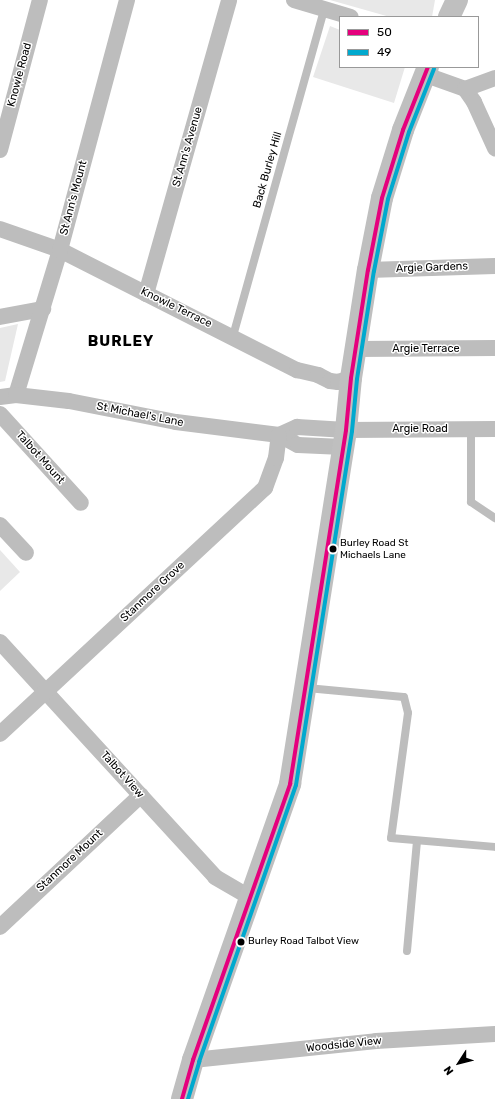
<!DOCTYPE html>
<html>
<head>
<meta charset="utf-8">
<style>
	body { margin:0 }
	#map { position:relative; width:495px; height:1099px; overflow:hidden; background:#fff; font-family:Rubik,sans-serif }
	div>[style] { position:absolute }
	.green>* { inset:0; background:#e8e8e8 }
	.lane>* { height:8px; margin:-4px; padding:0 4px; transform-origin:4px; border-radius:4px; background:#bdbdbd }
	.street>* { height:16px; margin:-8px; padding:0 8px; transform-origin:8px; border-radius:8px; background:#bdbdbd }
	.secondary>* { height:22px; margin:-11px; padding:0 11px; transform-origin:11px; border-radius:11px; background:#bfbfbf }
	.bus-1>* { height:4px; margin:-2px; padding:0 2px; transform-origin:2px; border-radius:2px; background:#e5007d }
	.bus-2>* { height:4px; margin:-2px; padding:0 2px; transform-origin:2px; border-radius:2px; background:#00a9ce }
	.dots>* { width:11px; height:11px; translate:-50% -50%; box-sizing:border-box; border:2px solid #fff; border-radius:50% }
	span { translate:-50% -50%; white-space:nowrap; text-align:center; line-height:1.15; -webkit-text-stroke:3px #fff; paint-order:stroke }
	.bus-label { font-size:10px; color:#000 }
	.left { translate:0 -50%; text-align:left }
	.street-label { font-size:11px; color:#000 }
	.district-label { font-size:15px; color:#000; font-weight:700; letter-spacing:1px }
	.legend { position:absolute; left:339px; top:16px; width:140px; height:52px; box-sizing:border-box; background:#fff; border:1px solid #999; margin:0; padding:5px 7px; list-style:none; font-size:12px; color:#000 }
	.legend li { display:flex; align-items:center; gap:8px; height:20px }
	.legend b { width:20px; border:1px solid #999 }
	.north { position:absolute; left:439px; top:1043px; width:40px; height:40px; -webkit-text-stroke:3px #fff; paint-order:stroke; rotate:234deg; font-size:11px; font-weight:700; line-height:16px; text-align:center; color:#000 }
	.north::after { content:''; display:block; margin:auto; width:14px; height:18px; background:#000; clip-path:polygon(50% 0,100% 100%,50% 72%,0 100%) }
</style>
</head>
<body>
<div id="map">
	<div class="green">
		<i style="clip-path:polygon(330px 0,435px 0,432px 17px,390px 17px)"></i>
		<i style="clip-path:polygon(330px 26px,340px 30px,340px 67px,405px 67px,394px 103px,313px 77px)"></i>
		<i style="clip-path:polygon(18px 324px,5px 381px,0 382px,0 328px)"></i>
		<i style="clip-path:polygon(0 550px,20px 572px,0 591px)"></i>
	</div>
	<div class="lane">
		<i style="left:233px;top:336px;width:339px;rotate:-74.4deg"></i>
		<i style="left:471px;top:429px;width:73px;rotate:90deg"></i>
		<i style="left:471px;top:502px;width:29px;rotate:34deg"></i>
		<i style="left:307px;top:688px;width:97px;rotate:5.3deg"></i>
		<i style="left:404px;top:697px;width:16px;rotate:76deg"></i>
		<i style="left:408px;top:713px;width:126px;rotate:97.7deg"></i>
		<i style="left:391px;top:838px;width:104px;rotate:4.9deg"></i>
		<i style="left:407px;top:951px;width:110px;rotate:-84.8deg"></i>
	</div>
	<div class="street">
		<i style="left:294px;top:0;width:59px;rotate:16.6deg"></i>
		<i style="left:426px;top:75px;width:41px;rotate:19.7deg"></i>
		<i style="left:465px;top:89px;width:16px;rotate:55deg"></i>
		<i style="left:474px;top:102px;width:51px;rotate:65.5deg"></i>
		<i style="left:465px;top:89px;width:32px;rotate:-20deg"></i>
		<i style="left:0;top:150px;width:155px;rotate:-75.1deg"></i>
		<i style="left:0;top:229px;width:64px;rotate:19.3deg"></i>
		<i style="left:60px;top:250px;width:266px;rotate:26.9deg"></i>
		<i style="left:297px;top:370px;width:22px;rotate:13deg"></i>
		<i style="left:318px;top:375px;width:13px;rotate:27deg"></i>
		<i style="left:330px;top:381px;width:8px;rotate:7deg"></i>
		<i style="left:338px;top:382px;width:14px;rotate:-17deg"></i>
		<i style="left:368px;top:270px;width:127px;rotate:-1.8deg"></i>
		<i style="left:146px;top:294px;width:305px;rotate:-74.2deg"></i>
		<i style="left:0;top:317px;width:44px;rotate:-10.5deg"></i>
		<i style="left:356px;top:349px;width:139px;rotate:-0.4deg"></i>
		<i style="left:16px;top:395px;width:152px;rotate:-73.1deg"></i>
		<i style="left:60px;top:250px;width:259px;rotate:-75deg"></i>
		<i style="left:0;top:397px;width:16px;rotate:-7deg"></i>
		<i style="left:16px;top:395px;width:53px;rotate:6.5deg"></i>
		<i style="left:69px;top:401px;width:109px;rotate:11.1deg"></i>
		<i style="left:176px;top:422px;width:104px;rotate:7.2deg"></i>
		<i style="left:279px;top:435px;width:21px;rotate:28deg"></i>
		<i style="left:298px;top:445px;width:45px;rotate:2.5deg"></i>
		<i style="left:0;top:414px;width:120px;rotate:47.7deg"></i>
		<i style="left:279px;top:435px;width:20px;rotate:-24deg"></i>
		<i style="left:297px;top:427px;width:49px;rotate:3.5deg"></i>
		<i style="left:346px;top:430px;width:149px;rotate:-0.4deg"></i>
		<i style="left:0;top:525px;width:38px;rotate:47deg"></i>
		<i style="left:0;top:642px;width:319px;rotate:47.5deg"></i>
		<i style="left:215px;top:877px;width:42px;rotate:30.3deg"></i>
		<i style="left:0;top:734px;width:362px;rotate:-42.9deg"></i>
		<i style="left:265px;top:488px;width:32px;rotate:-70deg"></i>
		<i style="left:276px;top:458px;width:23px;rotate:-83deg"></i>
		<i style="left:0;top:927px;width:193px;rotate:-43.1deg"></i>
		<i style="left:193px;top:1060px;width:184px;rotate:-5.9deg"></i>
		<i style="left:376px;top:1041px;width:119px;rotate:-3.4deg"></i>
	</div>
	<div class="secondary">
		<i style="left:449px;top:17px;width:19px;rotate:-65deg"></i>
		<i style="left:182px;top:1099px;width:41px;rotate:-74.2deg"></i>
		<i style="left:193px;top:1060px;width:293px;rotate:-70.6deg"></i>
		<i style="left:290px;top:784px;width:358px;rotate:-81deg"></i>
		<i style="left:346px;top:430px;width:52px;rotate:-84.5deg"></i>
		<i style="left:351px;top:378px;width:109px;rotate:-81.1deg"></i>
		<i style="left:368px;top:270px;width:73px;rotate:-79deg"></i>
		<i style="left:382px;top:198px;width:71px;rotate:-72.8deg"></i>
		<i style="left:403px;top:130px;width:68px;rotate:-68.4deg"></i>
	</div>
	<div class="bus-1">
		<i style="left:182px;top:1099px;width:41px;rotate:-74.2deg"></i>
		<i style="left:193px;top:1060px;width:293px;rotate:-70.6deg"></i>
		<i style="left:290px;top:784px;width:358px;rotate:-81deg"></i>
		<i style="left:346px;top:430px;width:52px;rotate:-84.5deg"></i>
		<i style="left:351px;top:378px;width:109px;rotate:-81.1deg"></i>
		<i style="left:368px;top:270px;width:73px;rotate:-79deg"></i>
		<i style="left:382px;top:198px;width:71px;rotate:-72.8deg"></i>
		<i style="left:403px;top:130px;width:68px;rotate:-68.4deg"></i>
	</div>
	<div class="bus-2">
		<i style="left:188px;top:1099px;width:39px;rotate:-73deg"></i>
		<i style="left:199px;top:1062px;width:293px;rotate:-70.7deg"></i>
		<i style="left:296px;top:785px;width:358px;rotate:-81deg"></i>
		<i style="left:352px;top:431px;width:52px;rotate:-84.5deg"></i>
		<i style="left:357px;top:379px;width:109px;rotate:-81.1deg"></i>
		<i style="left:374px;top:271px;width:73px;rotate:-79deg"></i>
		<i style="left:388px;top:199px;width:70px;rotate:-72.6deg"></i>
		<i style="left:409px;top:132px;width:68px;rotate:-68.4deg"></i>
	</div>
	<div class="dots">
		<i style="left:333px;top:549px;background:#000"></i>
		<i style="left:241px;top:942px;background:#000"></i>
	</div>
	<div class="bus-label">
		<span class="left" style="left:340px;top:549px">Burley Road St<br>Michaels Lane</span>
		<span class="left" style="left:248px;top:942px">Burley Road Talbot View</span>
	</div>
	<div class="street-label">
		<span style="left:20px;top:75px;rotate:-75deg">Knowle Road</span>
		<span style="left:188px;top:147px;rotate:-74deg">St Ann's Avenue</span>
		<span style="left:268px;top:170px;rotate:-74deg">Back Burley Hill</span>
		<span style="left:74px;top:198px;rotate:-75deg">St Ann's Mount</span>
		<span style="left:432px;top:268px;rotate:-2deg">Argie Gardens</span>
		<span style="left:176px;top:308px;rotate:26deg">Knowle Terrace</span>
		<span style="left:426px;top:349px">Argie Terrace</span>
		<span style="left:140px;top:415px;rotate:11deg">St Michael's Lane</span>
		<span style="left:420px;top:429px">Argie Road</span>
		<span style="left:40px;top:458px;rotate:48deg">Talbot Mount</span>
		<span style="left:153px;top:592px;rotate:-43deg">Stanmore Grove</span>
		<span style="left:122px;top:775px;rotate:48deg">Talbot View</span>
		<span style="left:70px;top:861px;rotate:-43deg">Stanmore Mount</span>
		<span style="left:344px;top:1045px;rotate:-6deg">Woodside View</span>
	</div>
	<div class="district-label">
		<span style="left:121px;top:342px">BURLEY</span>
	</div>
	<ul class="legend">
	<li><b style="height:5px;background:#e5007d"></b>50</li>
	<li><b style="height:5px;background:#00a9ce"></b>49</li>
	</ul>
	<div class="north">N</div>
</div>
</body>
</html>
